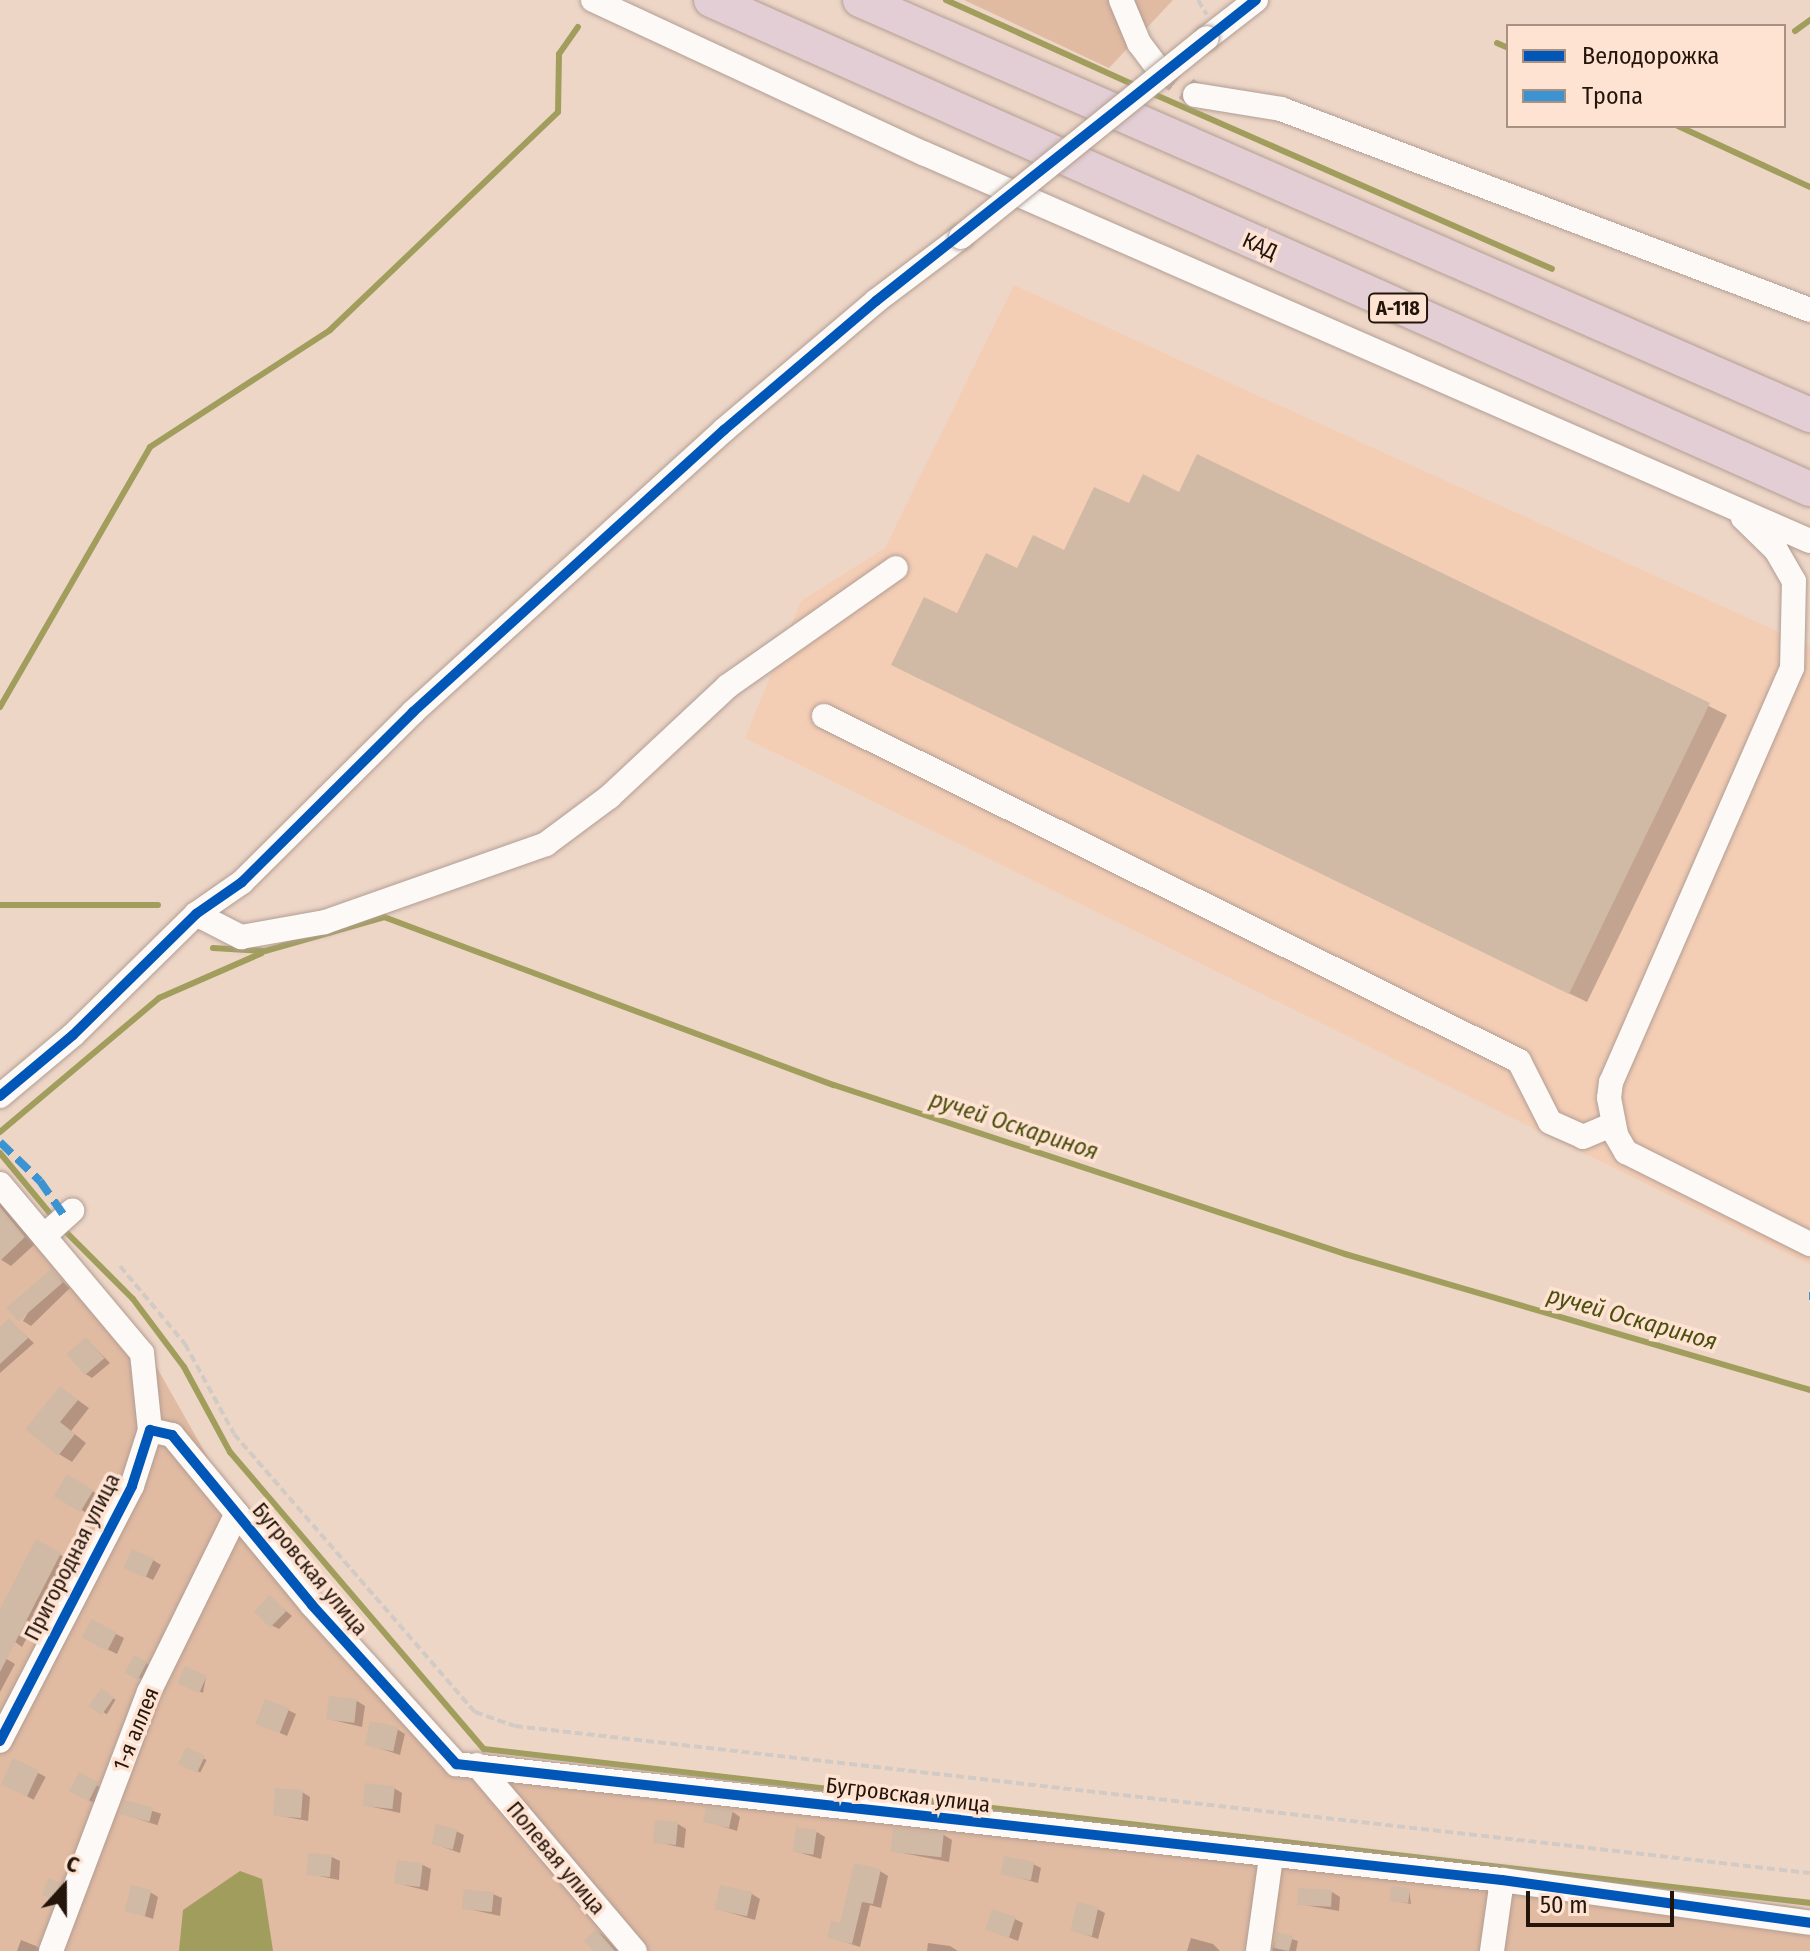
<!DOCTYPE html>
<html>
<head>
<meta charset="utf-8">
<style>
	body { margin:0 }
	#map { position:relative; width:1810px; height:1951px; overflow:hidden; background:#eed6c7; font-family:"Fira Sans Condensed",sans-serif }
	div>[style] { position:absolute }
	.built>* { inset:0; background:#f4cdb5 }
	.green>* { inset:0; background:#e1baa2 }
	.water>* { inset:0; background:#a19e5d }
	.shadow>* { inset:0; background:#0003; transform-origin:0 0 }
	.stream>* { height:6px; margin:-3px; padding:0 3px; transform-origin:3px; border-radius:3px; background:#a19e5d }
	.building>* { inset:0; background:#d0baa5; transform-origin:0 0 }
	.minor-tunnel>* { height:24px; margin-top:-12px; transform-origin:0; background:repeating-linear-gradient(90deg,#c6afa1 0 24px,transparent 0 36px) }
	.path>* { height:4px; margin-top:-2px; transform-origin:0; background:repeating-linear-gradient(90deg,#d1cac5 0 8px,transparent 0 12px) }
	.roads { filter:drop-shadow(0 0 2px #b19e93) drop-shadow(0 0 2px #b19e93) }
	.minor>* { height:24px; margin:-12px; padding:0 12px; transform-origin:12px; border-radius:12px; background:#fcf9f7 }
	.highway>* { height:34px; margin:-17px; padding:0 17px; transform-origin:17px; border-radius:17px; background:#e2ced4 }
	.bridges { filter:drop-shadow(0 0 2px #b19e93) drop-shadow(0 0 2px #b19e93) }
	.minor-bridge>* { height:24px; margin:-12px; padding:0 12px; transform-origin:12px; border-radius:12px; background:#fcf9f7 }
	.quiet>* { height:8px; margin-top:-4px; transform-origin:0; background:repeating-linear-gradient(90deg,#3b93d2 0 16px,transparent 0 24px) }
	.cycleway>* { height:10px; margin:-5px; padding:0 5px; transform-origin:5px; border-radius:5px; background:#0057b8 }
	span { translate:-50% -50%; white-space:nowrap; text-align:center; line-height:1.15; -webkit-text-stroke:7px #fee3d3; paint-order:stroke }
	.shield-label span { padding:2px 6px; background:#fee3d3; border:2px solid; border-radius:6px; -webkit-text-stroke-width:0 }
	.shield-label { font-size:20px; color:#24150b; font-weight:700 }
	.street-label { font-size:22px; color:#24150b }
	.water-label { font-size:24px; color:#4b4f0e; font-style:italic }
	.legend { position:absolute; left:1506px; top:24px; width:280px; height:104px; box-sizing:border-box; background:#fee3d3; border:2px solid #a79183; margin:0; padding:10px 14px; list-style:none; font-size:24px; color:#24150b }
	.legend li { display:flex; align-items:center; gap:16px; height:40px }
	.legend b { width:40px; border:2px solid #a79183 }
	.north { position:absolute; left:24px; top:1847px; width:80px; height:80px; -webkit-text-stroke:6px #fee3d3; paint-order:stroke; rotate:21deg; font-size:22px; font-weight:700; line-height:32px; text-align:center; color:#24150b }
	.north::after { content:''; display:block; margin:auto; width:28px; height:36px; background:#24150b; clip-path:polygon(50% 0,100% 100%,50% 72%,0 100%) }
	.scale { position:absolute; left:1526px; top:1891px; width:148px; height:36px; box-sizing:border-box; border:4px solid #24150b; border-top:0; padding-left:10px; font-size:24px; line-height:28px; white-space:nowrap; color:#24150b; -webkit-text-stroke:6px #fee3d3; paint-order:stroke }
</style>
</head>
<body>
<div id="map">
	<div class="built">
		<i style="clip-path:polygon(1014px 285px,1810px 646px,1810px 1265px,745px 738px,801px 601px,885px 548px)"></i>
	</div>
	<div class="green">
		<i style="clip-path:polygon(964px 0,1173px 0,1109px 68px)"></i>
		<i style="clip-path:polygon(0 1170px,152px 1359px,212px 1465px,459px 1757px,1798px 1907px,1810px 1910px,1810px 1951px,0 1951px)"></i>
	</div>
	<div class="water">
		<i style="clip-path:polygon(240px 1871px,262px 1879px,273px 1951px,179px 1951px,183px 1910px)"></i>
	</div>
	<div class="shadow">
		<i style="clip-path:polygon(1198px 456px,1727px 715px,1587px 1002px,910px 674px,1018px 571px,1065px 552px,1130px 506px,1179px 495px)"></i>
		<i style="clip-path:polygon(0 1203px,35px 1244px,11px 1266px,0 1259px)"></i>
		<i style="clip-path:polygon(52px 1272px,70px 1288px,31px 1326px,23px 1321px)"></i>
		<i style="clip-path:polygon(9px 1321px,34px 1343px,0 1373px,0 1330px)"></i>
		<i style="clip-path:polygon(86px 1339px,110px 1363px,92px 1378px,84px 1373px)"></i>
		<i style="clip-path:polygon(61px 1388px,89px 1408px,71px 1431px,86px 1443px,72px 1462px,59px 1454px)"></i>
		<i style="left:68px;top:1477px;width:38px;height:22px;rotate:30deg"></i>
		<i style="clip-path:polygon(37px 1542px,68px 1559px,22px 1647px,0 1631px,0 1613px)"></i>
		<i style="clip-path:polygon(153px 1560px,161px 1565px,153px 1580px,134px 1571px)"></i>
		<i style="clip-path:polygon(271px 1598px,292px 1616px,279px 1629px,271px 1625px)"></i>
		<i style="clip-path:polygon(92px 1622px,124px 1638px,117px 1654px,92px 1642px)"></i>
		<i style="clip-path:polygon(0 1655px,15px 1664px,0 1692px)"></i>
		<i style="clip-path:polygon(146px 1663px,154px 1668px,147px 1682px,136px 1676px)"></i>
		<i style="clip-path:polygon(206px 1677px,203px 1693px,183px 1685px)"></i>
		<i style="left:101px;top:1691px;width:17px;height:17px;rotate:31deg"></i>
		<i style="clip-path:polygon(357px 1701px,365px 1706px,362px 1727px,328px 1719px)"></i>
		<i style="clip-path:polygon(288px 1710px,296px 1714px,287px 1736px,266px 1727px)"></i>
		<i style="clip-path:polygon(397px 1729px,405px 1734px,400px 1755px,366px 1744px)"></i>
		<i style="left:187px;top:1750px;width:22px;height:14px;rotate:27deg"></i>
		<i style="left:14px;top:1760px;width:36px;height:26px;rotate:28deg"></i>
		<i style="clip-path:polygon(88px 1779px,105px 1791px,98px 1805px,72px 1791px)"></i>
		<i style="clip-path:polygon(394px 1788px,402px 1793px,400px 1813px,364px 1805px)"></i>
		<i style="clip-path:polygon(302px 1792px,310px 1797px,308px 1821px,275px 1815px)"></i>
		<i style="left:125px;top:1802px;width:38px;height:12px;rotate:18deg"></i>
		<i style="clip-path:polygon(733px 1812px,740px 1817px,737px 1831px,705px 1821px)"></i>
		<i style="clip-path:polygon(678px 1824px,686px 1829px,684px 1848px,656px 1842px)"></i>
		<i style="clip-path:polygon(456px 1831px,464px 1835px,460px 1853px,434px 1844px)"></i>
		<i style="clip-path:polygon(817px 1832px,825px 1837px,821px 1859px,794px 1851px)"></i>
		<i style="clip-path:polygon(944px 1835px,952px 1840px,949px 1862px,892px 1851px)"></i>
		<i style="clip-path:polygon(332px 1857px,340px 1861px,339px 1880px,309px 1874px)"></i>
		<i style="clip-path:polygon(1033px 1864px,1041px 1868px,1038px 1883px,1003px 1874px)"></i>
		<i style="clip-path:polygon(423px 1865px,431px 1869px,428px 1891px,396px 1883px)"></i>
		<i style="clip-path:polygon(880px 1871px,888px 1876px,881px 1908px,870px 1905px,860px 1947px,829px 1937px)"></i>
		<i style="clip-path:polygon(60px 1884px,58px 1900px,48px 1896px)"></i>
		<i style="clip-path:polygon(1409px 1890px,1411px 1904px,1395px 1901px)"></i>
		<i style="clip-path:polygon(150px 1892px,158px 1897px,153px 1919px,127px 1910px)"></i>
		<i style="clip-path:polygon(1332px 1892px,1340px 1897px,1339px 1911px,1299px 1904px)"></i>
		<i style="clip-path:polygon(493px 1894px,502px 1898px,500px 1916px,464px 1908px)"></i>
		<i style="clip-path:polygon(752px 1894px,760px 1899px,755px 1920px,717px 1909px)"></i>
		<i style="clip-path:polygon(1097px 1909px,1105px 1913px,1098px 1939px,1072px 1930px)"></i>
		<i style="clip-path:polygon(1015px 1919px,1023px 1923px,1018px 1941px,988px 1929px)"></i>
		<i style="clip-path:polygon(597px 1931px,604px 1936px,618px 1951px,596px 1951px)"></i>
		<i style="clip-path:polygon(1277px 1934px,1298px 1941px,1296px 1951px,1272px 1951px)"></i>
		<i style="clip-path:polygon(1191px 1938px,1213px 1944px,1220px 1951px,1187px 1951px)"></i>
		<i style="clip-path:polygon(21px 1940px,36px 1946px,44px 1951px,17px 1951px)"></i>
		<i style="clip-path:polygon(928px 1943px,950px 1946px,958px 1951px,927px 1951px)"></i>
	</div>
	<div class="stream">
		<i style="left:946px;top:0;width:212px;rotate:24.3deg"></i>
		<i style="left:1795px;top:31px;width:19px;rotate:-36deg"></i>
		<i style="left:1497px;top:43px;width:12px;rotate:24deg"></i>
		<i style="left:1149px;top:92px;width:440px;rotate:23.7deg"></i>
		<i style="left:1678px;top:126px;width:145px;rotate:24.8deg"></i>
		<i style="left:0;top:707px;width:300px;rotate:-60deg"></i>
		<i style="left:150px;top:447px;width:215px;rotate:-33deg"></i>
		<i style="left:330px;top:330px;width:315px;rotate:-43.7deg"></i>
		<i style="left:558px;top:112px;width:58px;rotate:-89deg"></i>
		<i style="left:559px;top:54px;width:33px;rotate:-55deg"></i>
		<i style="left:0;top:905px;width:158px"></i>
		<i style="left:213px;top:948px;width:52px;rotate:3.3deg"></i>
		<i style="left:265px;top:951px;width:124px;rotate:-15.9deg"></i>
		<i style="left:384px;top:917px;width:480px;rotate:20.5deg"></i>
		<i style="left:834px;top:1085px;width:538px;rotate:18.3deg"></i>
		<i style="left:1345px;top:1254px;width:484px;rotate:16.3deg"></i>
		<i style="left:0;top:1132px;width:208px;rotate:-40.1deg"></i>
		<i style="left:159px;top:998px;width:112px;rotate:-23.6deg"></i>
		<i style="left:0;top:1153px;width:83px;rotate:50.4deg"></i>
		<i style="left:63px;top:1229px;width:99px;rotate:45deg"></i>
		<i style="left:133px;top:1299px;width:85px;rotate:53.1deg"></i>
		<i style="left:184px;top:1367px;width:97px;rotate:61.6deg"></i>
		<i style="left:230px;top:1452px;width:391px;rotate:49.5deg"></i>
		<i style="left:484px;top:1749px;width:1335px;rotate:6.62deg"></i>
	</div>
	<div class="building">
		<i style="clip-path:polygon(1197px 454px,1710px 703px,1569px 994px,891px 665px,924px 597px,957px 613px,986px 553px,1017px 568px,1033px 535px,1064px 550px,1094px 487px,1129px 503px,1143px 474px,1179px 492px)"></i>
		<i style="clip-path:polygon(0 1207px,25px 1237px,0 1261px)"></i>
		<i style="left:51px;top:1269px;width:18px;height:59px;rotate:49deg"></i>
		<i style="clip-path:polygon(9px 1318px,28px 1338px,0 1364px,0 1327px)"></i>
		<i style="left:86px;top:1337px;width:28px;height:26px;rotate:49deg"></i>
		<i style="clip-path:polygon(60px 1386px,78px 1400px,60px 1422px,75px 1434px,58px 1456px,25px 1429px)"></i>
		<i style="left:67px;top:1474px;width:31px;height:26px;rotate:31deg"></i>
		<i style="clip-path:polygon(36px 1539px,61px 1553px,0 1672px,0 1609px)"></i>
		<i style="left:132px;top:1549px;width:24px;height:21px;rotate:24deg"></i>
		<i style="left:270px;top:1595px;width:23px;height:23px;rotate:45deg"></i>
		<i style="left:91px;top:1619px;width:29px;height:21px;rotate:27deg"></i>
		<i style="left:134px;top:1655px;width:15px;height:20px;rotate:28deg"></i>
		<i style="left:185px;top:1666px;width:24px;height:19px;rotate:24deg"></i>
		<i style="left:101px;top:1688px;width:16px;height:22px;rotate:35deg"></i>
		<i style="left:329px;top:1696px;width:28px;height:24px;rotate:6deg"></i>
		<i style="left:265px;top:1699px;width:26px;height:27px;rotate:21deg"></i>
		<i style="left:370px;top:1721px;width:29px;height:25px;rotate:12deg"></i>
		<i style="left:186px;top:1747px;width:21px;height:19px;rotate:25deg"></i>
		<i style="left:13px;top:1758px;width:29px;height:29px;rotate:25deg"></i>
		<i style="left:79px;top:1772px;width:22px;height:22px;rotate:27deg"></i>
		<i style="left:365px;top:1783px;width:30px;height:23px;rotate:6deg"></i>
		<i style="left:275px;top:1788px;width:28px;height:28px;rotate:4deg"></i>
		<i style="left:124px;top:1800px;width:30px;height:15px;rotate:14deg"></i>
		<i style="clip-path:polygon(706px 1807px,733px 1810px,729px 1828px,703px 1822px)"></i>
		<i style="left:655px;top:1820px;width:23px;height:23px;rotate:5deg"></i>
		<i style="left:436px;top:1824px;width:22px;height:21px;rotate:13deg"></i>
		<i style="left:796px;top:1827px;width:21px;height:25px;rotate:8deg"></i>
		<i style="left:893px;top:1828px;width:51px;height:24px;rotate:6deg"></i>
		<i style="left:308px;top:1853px;width:24px;height:22px;rotate:5deg"></i>
		<i style="left:1004px;top:1856px;width:31px;height:19px;rotate:11deg"></i>
		<i style="left:397px;top:1860px;width:26px;height:24px;rotate:7deg"></i>
		<i style="clip-path:polygon(854px 1863px,881px 1869px,873px 1904px,862px 1902px,852px 1944px,827px 1938px,831px 1921px,840px 1923px)"></i>
		<i style="left:49px;top:1878px;width:13px;height:18px;rotate:23deg"></i>
		<i style="left:131px;top:1885px;width:21px;height:27px;rotate:14deg"></i>
		<i style="left:720px;top:1885px;width:33px;height:25px;rotate:12deg"></i>
		<i style="left:1391px;top:1886px;width:19px;height:15px;rotate:6deg"></i>
		<i style="left:1298px;top:1888px;width:34px;height:17px;rotate:3deg"></i>
		<i style="left:464px;top:1889px;width:30px;height:20px;rotate:6deg"></i>
		<i style="left:1077px;top:1902px;width:22px;height:30px;rotate:13deg"></i>
		<i style="left:992px;top:1909px;width:25px;height:22px;rotate:18deg"></i>
		<i style="clip-path:polygon(596px 1929px,615px 1951px,593px 1951px,584px 1941px)"></i>
		<i style="clip-path:polygon(1276px 1932px,1293px 1936px,1289px 1951px,1274px 1948px)"></i>
	</div>
	<div class="minor-tunnel">
		<i style="left:1157px;top:67px;width:47px;rotate:36.4deg"></i>
	</div>
	<div class="path">
		<i style="left:1198px;top:0;width:17px;rotate:59deg"></i>
		<i style="left:120px;top:1266px;width:102px;rotate:50.2deg"></i>
		<i style="left:185px;top:1344px;width:102px;rotate:61.4deg"></i>
		<i style="left:234px;top:1434px;width:368px;rotate:49.1deg"></i>
		<i style="left:475px;top:1712px;width:42px;rotate:19.3deg"></i>
		<i style="left:515px;top:1726px;width:1303px;rotate:6.48deg"></i>
	</div>
	<div class="roads">
		<div class="minor">
			<i style="left:593px;top:0;width:364px;rotate:24.9deg"></i>
			<i style="left:923px;top:153px;width:968px;rotate:23.63deg"></i>
			<i style="left:1121px;top:0;width:47px;rotate:67.3deg"></i>
			<i style="left:1139px;top:43px;width:30px;rotate:53deg"></i>
			<i style="left:1207px;top:38px;width:62px;rotate:-37.8deg"></i>
			<i style="left:1195px;top:95px;width:87px;rotate:9.2deg"></i>
			<i style="left:1281px;top:109px;width:566px;rotate:20.8deg"></i>
			<i style="left:1743px;top:518px;width:46px;rotate:44.1deg"></i>
			<i style="left:1776px;top:550px;width:36px;rotate:60deg"></i>
			<i style="left:1794px;top:581px;width:87px;rotate:91.3deg"></i>
			<i style="left:1792px;top:668px;width:452px;rotate:113.6deg"></i>
			<i style="left:1611px;top:1082px;width:16px;rotate:97deg"></i>
			<i style="left:1609px;top:1098px;width:38px;rotate:79deg"></i>
			<i style="left:1616px;top:1135px;width:20px;rotate:60deg"></i>
			<i style="left:1626px;top:1152px;width:206px;rotate:26.6deg"></i>
			<i style="left:824px;top:716px;width:776px;rotate:26.4deg"></i>
			<i style="left:1519px;top:1061px;width:68px;rotate:63.1deg"></i>
			<i style="left:1550px;top:1122px;width:36px;rotate:24deg"></i>
			<i style="left:1583px;top:1137px;width:33px;rotate:-23deg"></i>
			<i style="left:196px;top:914px;width:51px;rotate:27.1deg"></i>
			<i style="left:241px;top:937px;width:85px;rotate:-10.1deg"></i>
			<i style="left:325px;top:922px;width:234px;rotate:-19.4deg"></i>
			<i style="left:546px;top:844px;width:79px;rotate:-36.7deg"></i>
			<i style="left:609px;top:797px;width:163px;rotate:-43deg"></i>
			<i style="left:728px;top:686px;width:205px;rotate:-35.1deg"></i>
			<i style="left:0;top:1096px;width:95px;rotate:-39.9deg"></i>
			<i style="left:73px;top:1035px;width:173px;rotate:-44.5deg"></i>
			<i style="left:196px;top:914px;width:56px;rotate:-34.8deg"></i>
			<i style="left:242px;top:882px;width:241px;rotate:-44.8deg"></i>
			<i style="left:413px;top:712px;width:420px;rotate:-42.2deg"></i>
			<i style="left:724px;top:430px;width:199px;rotate:-40.3deg"></i>
			<i style="left:876px;top:301px;width:106px;rotate:-37deg"></i>
			<i style="left:0;top:1184px;width:221px;rotate:50deg"></i>
			<i style="left:142px;top:1353px;width:77px;rotate:84.1deg"></i>
			<i style="left:150px;top:1430px;width:59px;rotate:107.8deg"></i>
			<i style="left:132px;top:1486px;width:287px;rotate:117.4deg"></i>
			<i style="left:44px;top:1236px;width:38px;rotate:-42deg"></i>
			<i style="left:150px;top:1430px;width:23px;rotate:13deg"></i>
			<i style="left:172px;top:1435px;width:220px;rotate:50.5deg"></i>
			<i style="left:312px;top:1605px;width:215px;rotate:47.8deg"></i>
			<i style="left:456px;top:1764px;width:1052px;rotate:6.33deg"></i>
			<i style="left:1502px;top:1880px;width:311px;rotate:7.9deg"></i>
			<i style="left:477px;top:1765px;width:244px;rotate:49.7deg"></i>
			<i style="left:51px;top:1951px;width:277px;rotate:-69.3deg"></i>
			<i style="left:149px;top:1692px;width:199px;rotate:-63.8deg"></i>
			<i style="left:1258px;top:1951px;width:95px;rotate:-82.1deg"></i>
			<i style="left:1492px;top:1951px;width:72px;rotate:-82deg"></i>
		</div>
		<div class="highway">
			<i style="left:711px;top:0;width:1203px;rotate:23.99deg"></i>
			<i style="left:860px;top:0;width:1037px;rotate:23.6deg"></i>
		</div>
	</div>
	<div class="bridges">
		<div class="minor-bridge">
			<i style="left:961px;top:237px;width:316px;rotate:-39deg"></i>
		</div>
	</div>
	<div class="quiet">
		<i style="left:0;top:1142px;width:56px;rotate:44.3deg"></i>
		<i style="left:40px;top:1181px;width:44px;rotate:55.2deg"></i>
		<i style="left:1809px;top:1296px;width:1px"></i>
	</div>
	<div class="cycleway">
		<i style="left:0;top:1096px;width:95px;rotate:-39.9deg"></i>
		<i style="left:73px;top:1035px;width:173px;rotate:-44.5deg"></i>
		<i style="left:196px;top:914px;width:56px;rotate:-34.8deg"></i>
		<i style="left:242px;top:882px;width:241px;rotate:-44.8deg"></i>
		<i style="left:413px;top:712px;width:420px;rotate:-42.2deg"></i>
		<i style="left:724px;top:430px;width:199px;rotate:-40.3deg"></i>
		<i style="left:876px;top:301px;width:485px;rotate:-38.4deg"></i>
		<i style="left:0;top:1741px;width:287px;rotate:-62.6deg"></i>
		<i style="left:132px;top:1486px;width:59px;rotate:-72.2deg"></i>
		<i style="left:150px;top:1430px;width:23px;rotate:13deg"></i>
		<i style="left:172px;top:1435px;width:220px;rotate:50.5deg"></i>
		<i style="left:312px;top:1605px;width:215px;rotate:47.8deg"></i>
		<i style="left:456px;top:1764px;width:1052px;rotate:6.33deg"></i>
		<i style="left:1502px;top:1880px;width:311px;rotate:7.9deg"></i>
	</div>
	<div class="shield-label">
		<span style="left:1398px;top:308px">А-118</span>
	</div>
	<div class="street-label">
		<span style="left:1260px;top:246px;rotate:24deg">КАД</span>
		<span style="left:72px;top:1557px;rotate:-63deg">Пригородная улица</span>
		<span style="left:310px;top:1569px;rotate:50deg">Бугровская улица</span>
		<span style="left:136px;top:1729px;rotate:-68deg">1-я аллея</span>
		<span style="left:908px;top:1795px;rotate:7deg">Бугровская улица</span>
		<span style="left:556px;top:1858px;rotate:50deg">Полевая улица</span>
	</div>
	<div class="water-label">
		<span style="left:1014px;top:1126px;rotate:18deg">ручей Оскариноя</span>
		<span style="left:1632px;top:1319px;rotate:16deg">ручей Оскариноя</span>
	</div>
	<ul class="legend">
	<li><b style="height:10px;background:#0057b8"></b>Велодорожка</li>
	<li><b style="height:10px;background:#3b93d2"></b>Тропа</li>
	</ul>
	<div class="north">С</div>
	<div class="scale">50 m</div>
</div>
</body>
</html>
